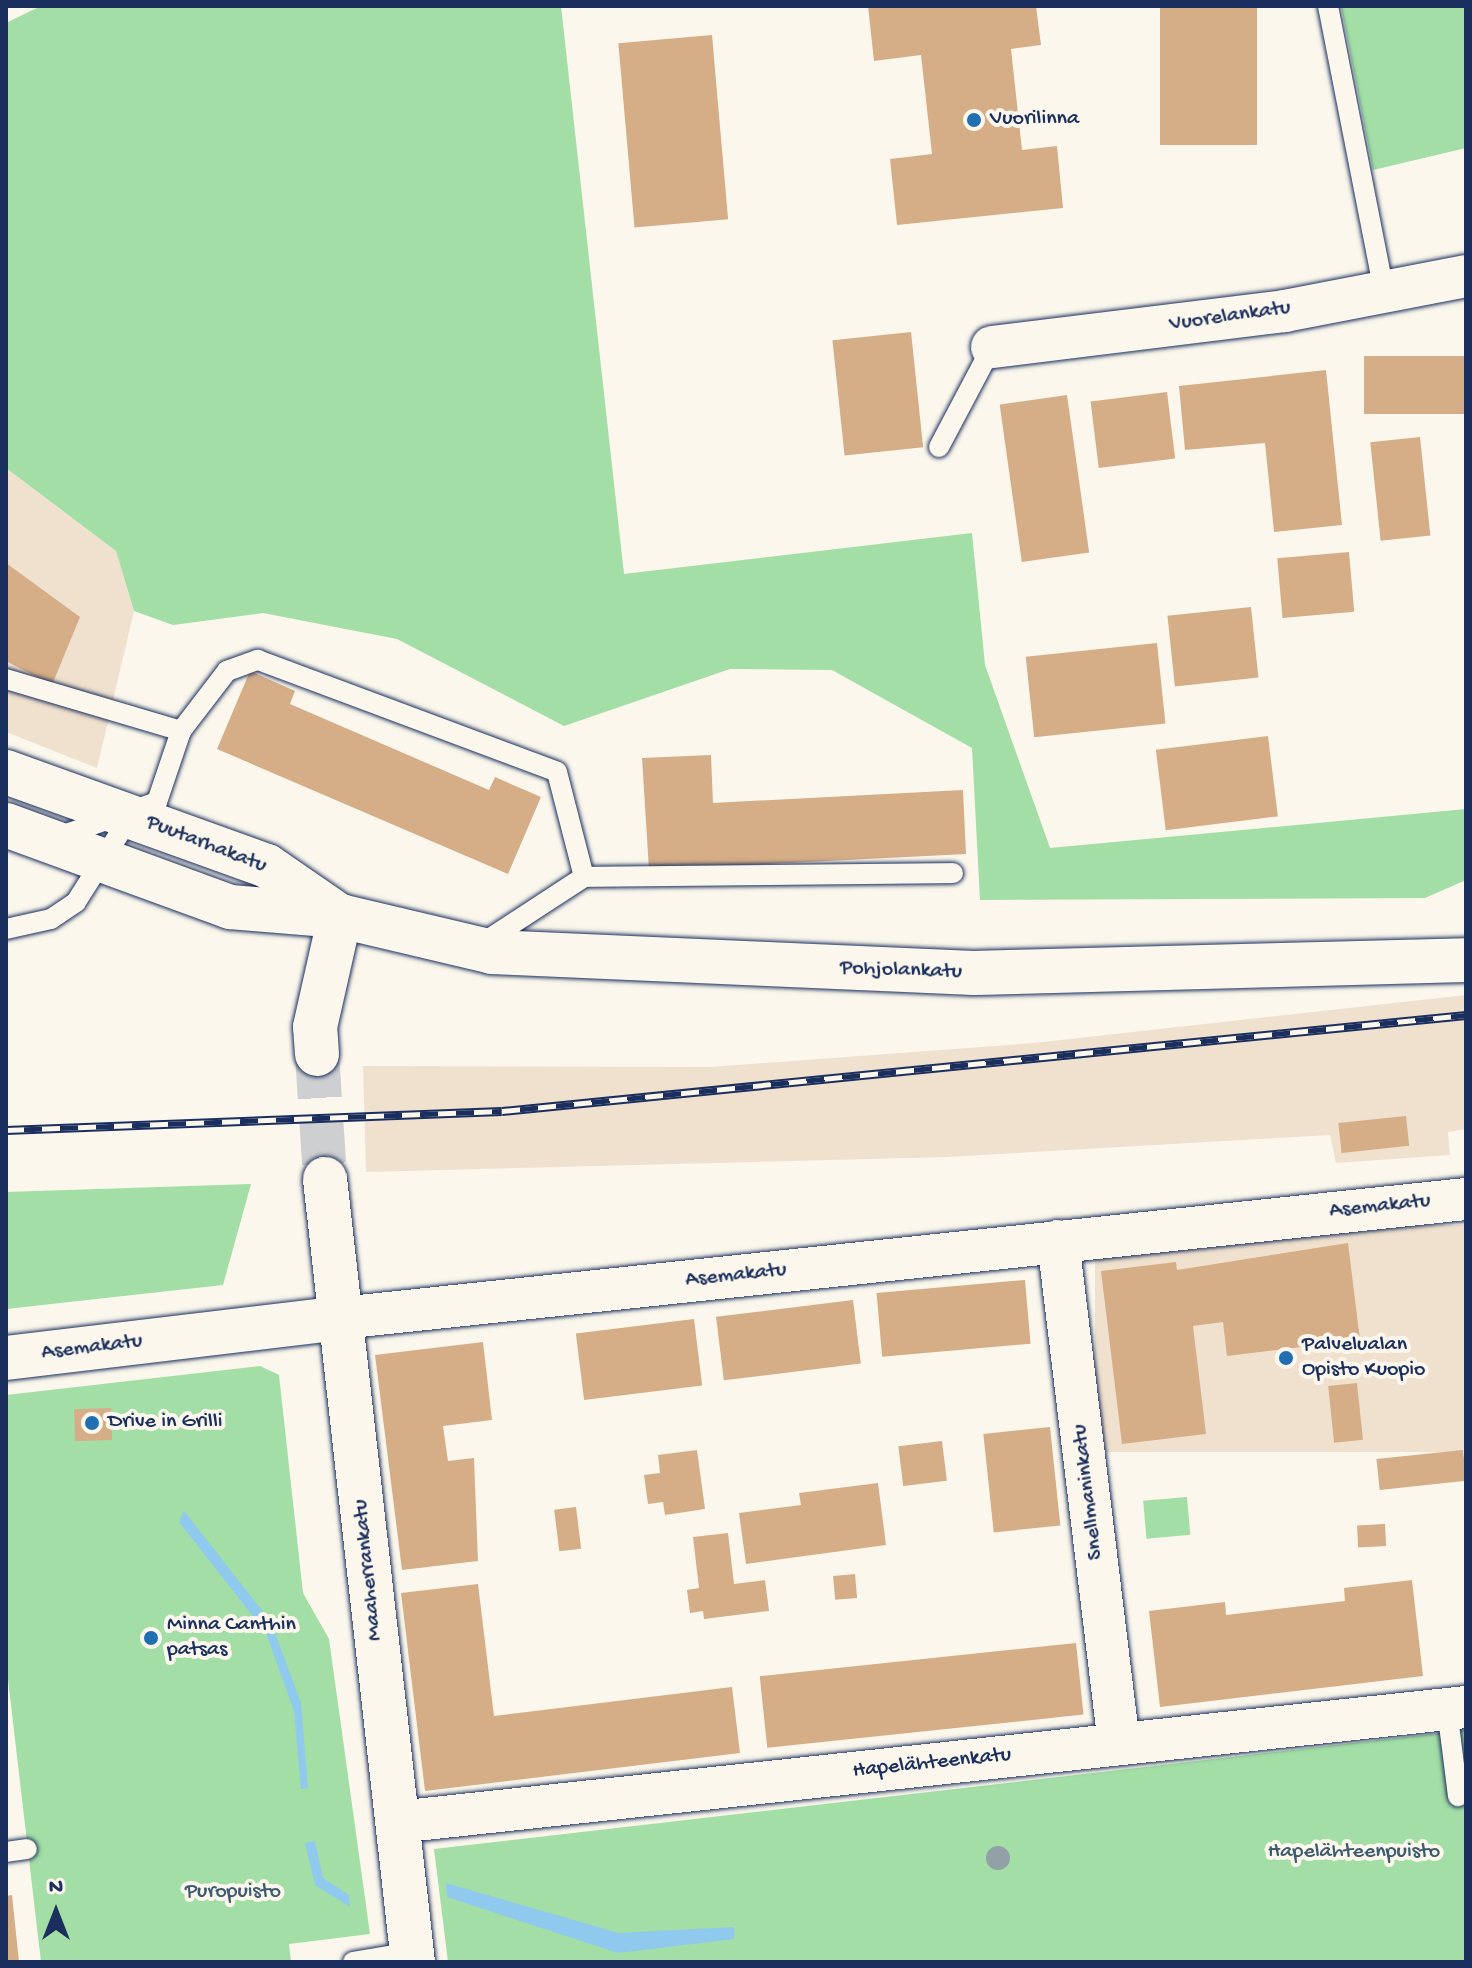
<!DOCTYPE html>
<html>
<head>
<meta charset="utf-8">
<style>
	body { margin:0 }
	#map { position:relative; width:1472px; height:1968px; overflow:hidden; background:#fbf7ec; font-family:"Gochi Hand",sans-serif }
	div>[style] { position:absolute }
	.built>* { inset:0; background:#f0e1ce; transform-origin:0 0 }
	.green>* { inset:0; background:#a2dea5; transform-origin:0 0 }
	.water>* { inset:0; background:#8fc9ee }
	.building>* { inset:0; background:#d5ad87; transform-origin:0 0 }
	.secondary-tunnel>* { height:44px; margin-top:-22px; transform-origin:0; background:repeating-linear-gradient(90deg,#cecfd0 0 44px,transparent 0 66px) }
	.roads { filter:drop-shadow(0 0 2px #1b2f5e) drop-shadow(0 0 2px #1b2f5e) }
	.lane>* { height:20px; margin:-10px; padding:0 10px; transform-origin:10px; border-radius:10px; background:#fbf7ec }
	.street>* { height:42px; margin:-21px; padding:0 21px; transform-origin:21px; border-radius:21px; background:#fbf7ec }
	.secondary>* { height:44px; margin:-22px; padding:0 22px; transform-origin:22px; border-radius:22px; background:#fbf7ec }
	.rail>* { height:9px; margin-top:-4.5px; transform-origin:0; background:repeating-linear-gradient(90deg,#fbf7ec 0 18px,#1b2f5e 0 36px); box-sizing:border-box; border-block:2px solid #1b2f5e }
	.trees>* { width:24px; height:24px; margin:-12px; border-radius:50%; background:#92a1a8 }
	.dots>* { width:22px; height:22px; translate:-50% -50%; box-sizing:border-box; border:4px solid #fbf7ec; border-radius:50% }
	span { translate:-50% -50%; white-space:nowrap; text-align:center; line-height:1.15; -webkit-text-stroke:8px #fbf7ec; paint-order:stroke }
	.poi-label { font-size:22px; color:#1b2f5e }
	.left { translate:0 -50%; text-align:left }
	.street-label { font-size:22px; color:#1b2f5e }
	.park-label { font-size:22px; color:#3d5b70 }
	.frame { position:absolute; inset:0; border:8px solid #1b2f5e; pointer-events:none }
	.north { position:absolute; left:16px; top:1872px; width:80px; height:80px; -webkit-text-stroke:6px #fbf7ec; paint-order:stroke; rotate:0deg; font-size:22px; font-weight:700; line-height:32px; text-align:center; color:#1b2f5e }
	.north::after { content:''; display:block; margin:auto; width:28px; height:36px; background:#1b2f5e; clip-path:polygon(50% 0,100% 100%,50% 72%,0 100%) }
</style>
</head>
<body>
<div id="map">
	<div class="built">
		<i style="clip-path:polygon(6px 468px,116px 551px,134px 611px,97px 768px,6px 732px)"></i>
		<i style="clip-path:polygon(1466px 995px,1466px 1129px,1448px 1132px,1450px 1155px,1336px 1163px,1330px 1135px,947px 1157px,366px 1172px,363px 1066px,710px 1067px,1034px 1043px)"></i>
		<i style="left:1466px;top:1225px;width:227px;height:371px;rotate:90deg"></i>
	</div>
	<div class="green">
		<i style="clip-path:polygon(41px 6px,561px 6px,624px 574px,972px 533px,985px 665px,1050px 848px,1466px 809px,1466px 880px,1425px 898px,980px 900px,972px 748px,832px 670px,730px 669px,564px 726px,397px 639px,263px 613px,173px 625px,134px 611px,116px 551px,6px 468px,6px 23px)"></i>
		<i style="clip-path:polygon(1341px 6px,1466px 6px,1466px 148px,1373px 170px)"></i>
		<i style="clip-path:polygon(251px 1184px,223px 1285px,6px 1309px,6px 1192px)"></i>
		<i style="clip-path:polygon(260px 1366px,279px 1375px,303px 1593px,329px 1639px,370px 1934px,289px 1944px,291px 1962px,41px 1962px,6px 1662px,6px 1395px)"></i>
		<i style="left:1187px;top:1497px;width:38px;height:44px;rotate:85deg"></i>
		<i style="clip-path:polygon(1466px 1730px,1466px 1962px,448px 1962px,434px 1849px)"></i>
	</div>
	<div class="water">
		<i style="clip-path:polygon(184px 1511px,271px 1622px,301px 1703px,308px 1788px,301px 1789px,294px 1711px,266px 1633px,179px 1522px)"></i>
		<i style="clip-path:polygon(315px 1841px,323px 1878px,349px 1895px,350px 1907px,315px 1885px,305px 1843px)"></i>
		<i style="clip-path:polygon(446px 1883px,619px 1933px,734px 1927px,734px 1939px,618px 1953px,447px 1897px)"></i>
	</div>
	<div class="building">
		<i style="clip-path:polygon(868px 6px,1036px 6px,1041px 45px,1011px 49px,1022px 150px,1057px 146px,1063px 208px,897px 225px,890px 159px,932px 154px,921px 55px,874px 61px)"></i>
		<i style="left:1160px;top:6px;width:97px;height:139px"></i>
		<i style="left:712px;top:35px;width:185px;height:94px;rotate:85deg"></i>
		<i style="left:911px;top:332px;width:116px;height:79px;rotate:84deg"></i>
		<i style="left:1466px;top:356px;width:58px;height:102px;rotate:90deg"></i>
		<i style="clip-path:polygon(1326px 370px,1342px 525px,1274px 532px,1265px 443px,1185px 450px,1179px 386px)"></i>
		<i style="left:1167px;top:392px;width:67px;height:77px;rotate:83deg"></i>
		<i style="left:1067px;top:395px;width:159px;height:68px;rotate:82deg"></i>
		<i style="left:1420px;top:437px;width:99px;height:50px;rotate:84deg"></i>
		<i style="left:1349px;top:552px;width:60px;height:72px;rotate:85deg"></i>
		<i style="clip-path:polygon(6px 563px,80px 617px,52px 685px,6px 661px)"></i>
		<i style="left:1251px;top:607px;width:71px;height:84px;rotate:84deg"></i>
		<i style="left:1157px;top:643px;width:81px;height:132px;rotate:84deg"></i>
		<i style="clip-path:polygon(250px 671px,295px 691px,290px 704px,489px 790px,495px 777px,541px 797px,508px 874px,217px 749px)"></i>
		<i style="left:1268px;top:736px;width:81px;height:113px;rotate:83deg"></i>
		<i style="clip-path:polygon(711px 755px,713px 803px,963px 790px,966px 854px,649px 870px,642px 758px)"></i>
		<i style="left:1406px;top:1116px;width:30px;height:68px;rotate:84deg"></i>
		<i style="clip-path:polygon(1348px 1243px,1360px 1340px,1227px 1356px,1223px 1322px,1193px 1326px,1206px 1434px,1122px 1444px,1101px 1271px,1176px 1262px,1177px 1270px)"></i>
		<i style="left:1025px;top:1280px;width:64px;height:149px;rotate:85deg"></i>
		<i style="left:853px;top:1300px;width:64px;height:138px;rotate:83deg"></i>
		<i style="left:694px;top:1319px;width:67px;height:119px;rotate:83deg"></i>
		<i style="clip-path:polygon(483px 1342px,492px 1420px,443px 1426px,448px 1461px,474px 1458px,478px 1561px,402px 1570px,375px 1355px)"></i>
		<i style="left:1357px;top:1383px;width:57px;height:29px;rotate:84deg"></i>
		<i style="left:111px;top:1408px;width:32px;height:37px;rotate:88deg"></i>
		<i style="left:1050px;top:1427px;width:99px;height:67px;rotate:84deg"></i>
		<i style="left:942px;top:1441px;width:40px;height:44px;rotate:83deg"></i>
		<i style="clip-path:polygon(697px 1450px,705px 1509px,665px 1515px,663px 1502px,648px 1504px,644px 1475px,660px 1473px,658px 1455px)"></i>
		<i style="left:1463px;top:1450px;width:31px;height:87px;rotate:84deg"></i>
		<i style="clip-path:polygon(878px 1483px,886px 1545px,746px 1564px,739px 1513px,801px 1505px,799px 1493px)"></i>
		<i style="left:576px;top:1507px;width:42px;height:22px;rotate:83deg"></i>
		<i style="left:1385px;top:1524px;width:22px;height:28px;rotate:87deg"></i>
		<i style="clip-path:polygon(728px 1533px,734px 1584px,765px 1580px,769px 1611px,704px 1619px,703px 1611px,690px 1613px,687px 1590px,699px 1588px,693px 1537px)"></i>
		<i style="left:855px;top:1574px;width:24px;height:22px;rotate:85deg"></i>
		<i style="clip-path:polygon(1412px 1580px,1423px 1676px,1160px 1707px,1149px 1611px,1225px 1602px,1226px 1615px,1345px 1601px,1344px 1588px)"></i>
		<i style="clip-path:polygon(478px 1584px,494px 1716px,732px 1687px,740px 1753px,425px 1791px,401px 1593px)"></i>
		<i style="left:1076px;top:1643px;width:72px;height:318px;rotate:84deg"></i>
		<i style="clip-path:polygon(12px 1895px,19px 1962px,6px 1962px,6px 1896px)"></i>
	</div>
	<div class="secondary-tunnel">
		<i style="left:317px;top:1054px;width:125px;rotate:86.3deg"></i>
	</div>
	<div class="roads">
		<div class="lane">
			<i style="left:1328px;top:6px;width:286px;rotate:78.9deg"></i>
			<i style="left:939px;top:447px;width:113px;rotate:-62.1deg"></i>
			<i style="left:6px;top:679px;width:183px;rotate:16.5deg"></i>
			<i style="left:181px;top:731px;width:75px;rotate:108.7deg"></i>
			<i style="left:157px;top:802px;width:105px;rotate:160.5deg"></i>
			<i style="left:181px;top:731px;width:76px;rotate:-52.5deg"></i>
			<i style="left:227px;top:671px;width:33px;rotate:-20deg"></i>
			<i style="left:258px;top:660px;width:319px;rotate:20.5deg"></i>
			<i style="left:557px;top:772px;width:108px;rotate:75.6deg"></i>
			<i style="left:584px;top:877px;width:126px;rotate:146.9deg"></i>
			<i style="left:584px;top:877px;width:369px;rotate:-0.6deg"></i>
			<i style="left:6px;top:929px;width:46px;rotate:-12.5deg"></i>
			<i style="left:51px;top:919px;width:30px;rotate:-34deg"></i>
			<i style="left:76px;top:902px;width:101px;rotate:-57.6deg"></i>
			<i style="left:1447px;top:1709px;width:88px;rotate:82.8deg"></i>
			<i style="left:6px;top:1852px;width:21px;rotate:-8deg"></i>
			<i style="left:353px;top:1962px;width:60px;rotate:-9.6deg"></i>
		</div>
		<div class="street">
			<i style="left:992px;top:347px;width:295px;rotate:-7deg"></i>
			<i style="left:1285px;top:311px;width:184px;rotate:-10.9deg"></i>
			<i style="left:1058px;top:1241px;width:507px;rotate:83.09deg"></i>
			<i style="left:341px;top:1318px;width:1131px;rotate:-6.04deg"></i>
			<i style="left:397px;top:1822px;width:1075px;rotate:-6.14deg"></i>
		</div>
		<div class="secondary">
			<i style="left:6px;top:772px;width:277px;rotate:19.8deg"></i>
			<i style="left:267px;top:866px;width:86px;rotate:34.6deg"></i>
			<i style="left:6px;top:825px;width:239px;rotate:20.1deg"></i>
			<i style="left:230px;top:907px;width:110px;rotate:4.7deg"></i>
			<i style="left:340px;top:916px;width:156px;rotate:13.3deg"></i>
			<i style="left:492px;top:952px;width:482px;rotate:2.5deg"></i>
			<i style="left:974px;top:973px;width:492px;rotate:-1.5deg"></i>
			<i style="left:317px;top:1054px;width:27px;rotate:-94deg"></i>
			<i style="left:315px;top:1027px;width:114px;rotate:-77.3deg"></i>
			<i style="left:325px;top:1179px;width:788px;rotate:83.59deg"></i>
			<i style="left:6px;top:1358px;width:337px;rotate:-6.8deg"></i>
		</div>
	</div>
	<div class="rail">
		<i style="left:6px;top:1130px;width:496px;rotate:-2.2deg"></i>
		<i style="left:502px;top:1111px;width:969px;rotate:-5.69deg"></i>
	</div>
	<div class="trees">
		<i style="left:998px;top:1858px"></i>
	</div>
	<div class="dots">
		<i style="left:974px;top:120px;background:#1f6fb2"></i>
		<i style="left:1286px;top:1358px;background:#1f6fb2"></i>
		<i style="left:92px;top:1423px;background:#1f6fb2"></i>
		<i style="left:151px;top:1638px;background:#1f6fb2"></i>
	</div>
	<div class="poi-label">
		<span class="left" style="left:990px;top:120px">Vuorilinna</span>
		<span class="left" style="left:1302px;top:1358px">Palvelualan<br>Opisto Kuopio</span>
		<span class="left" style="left:108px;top:1423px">Drive in Grilli</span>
		<span class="left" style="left:167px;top:1638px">Minna Canthin<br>patsas</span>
	</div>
	<div class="street-label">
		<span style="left:1230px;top:317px;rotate:-8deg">Vuorelankatu</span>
		<span style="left:206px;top:845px;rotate:21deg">Puutarhakatu</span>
		<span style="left:901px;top:971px;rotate:2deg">Pohjolankatu</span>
		<span style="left:1380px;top:1207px;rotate:-6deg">Asemakatu</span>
		<span style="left:736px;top:1276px;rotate:-6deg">Asemakatu</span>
		<span style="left:92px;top:1348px;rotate:-7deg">Asemakatu</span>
		<span style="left:1089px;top:1492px;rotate:-97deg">Snellmaninkatu</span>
		<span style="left:369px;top:1570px;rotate:-96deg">Maaherrankatu</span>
		<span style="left:932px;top:1764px;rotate:-6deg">Hapelähteenkatu</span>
	</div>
	<div class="park-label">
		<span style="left:1354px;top:1853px">Hapelähteenpuisto</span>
		<span style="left:233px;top:1893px">Puropuisto</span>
	</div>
	<div class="frame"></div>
	<div class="north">N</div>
</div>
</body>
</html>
